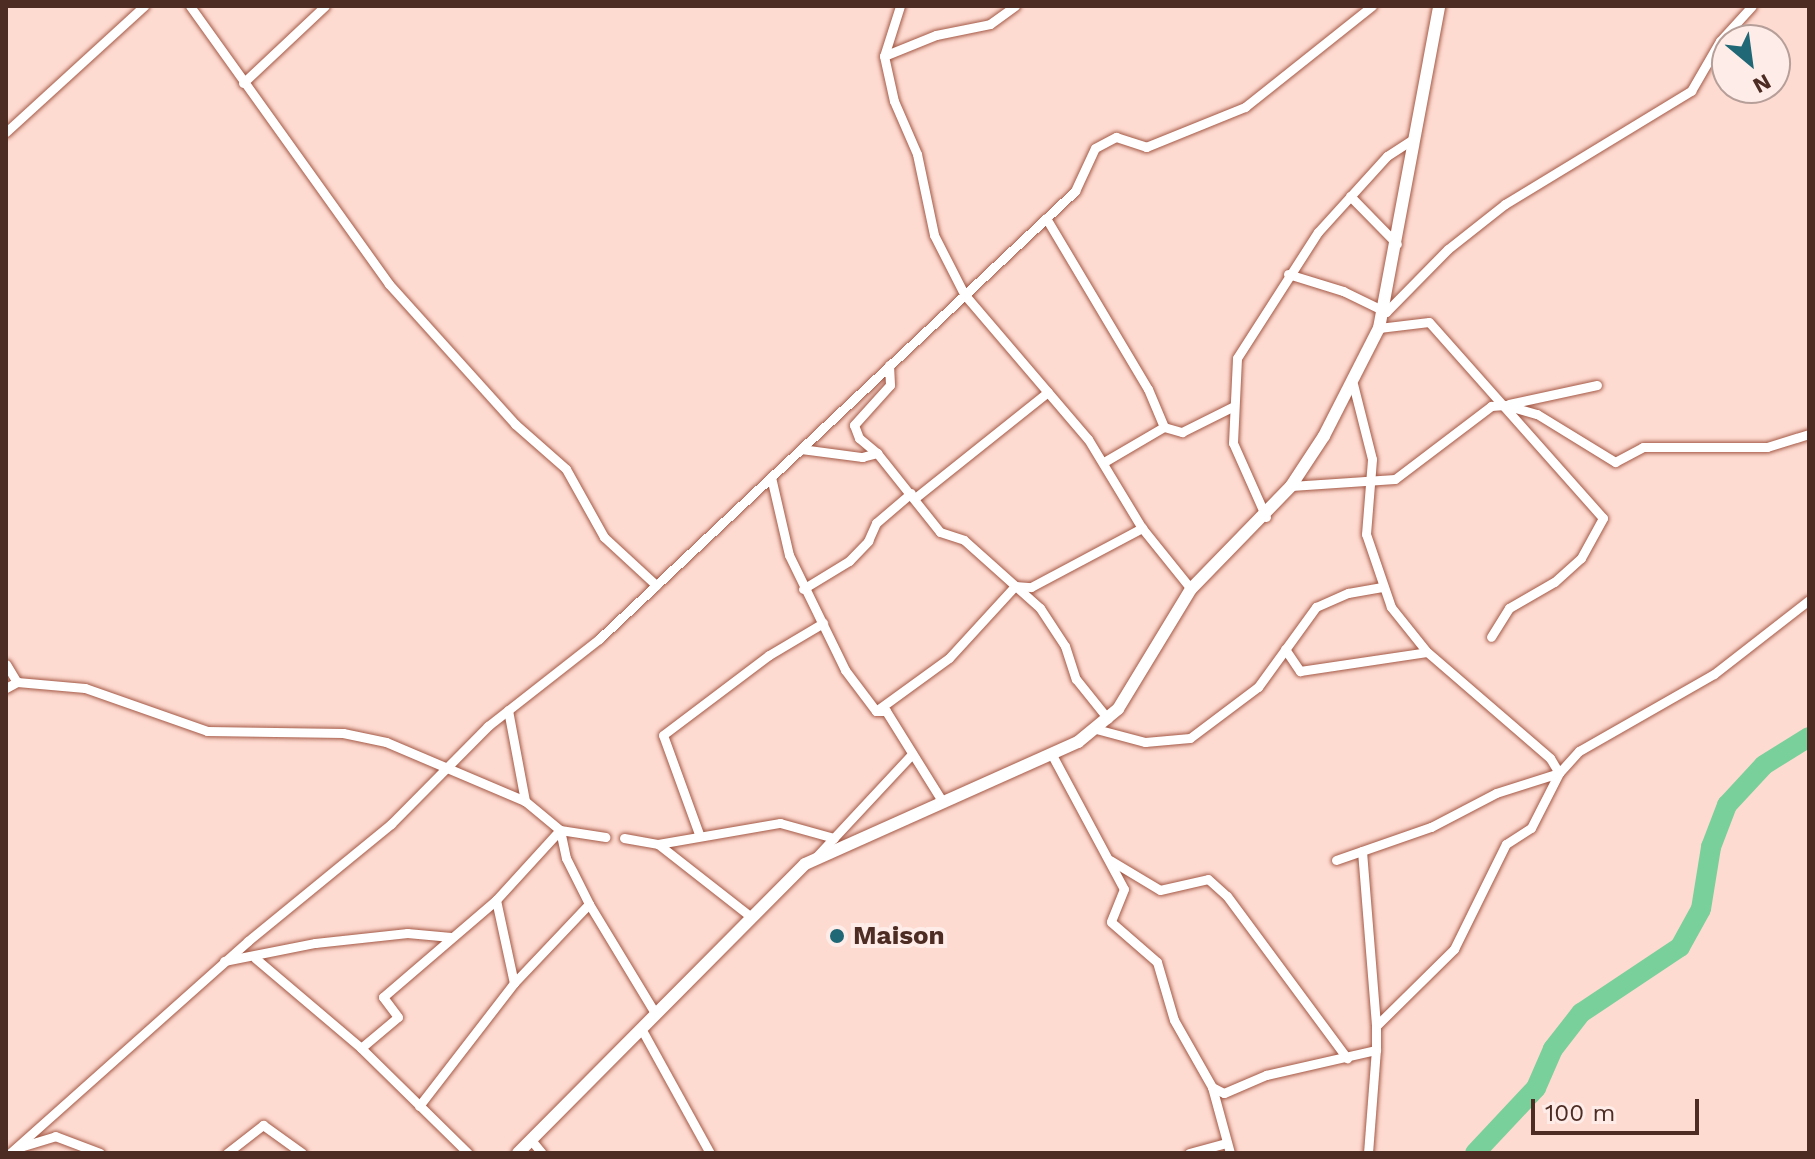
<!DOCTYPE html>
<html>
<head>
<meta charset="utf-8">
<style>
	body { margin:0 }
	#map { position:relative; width:1815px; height:1159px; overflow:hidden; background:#fedbd1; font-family:"Work Sans",sans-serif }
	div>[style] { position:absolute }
	.river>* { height:20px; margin:-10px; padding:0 10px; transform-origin:10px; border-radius:10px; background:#7ad09a }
	.roads { filter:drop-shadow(0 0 2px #a45946) drop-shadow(0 0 2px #a45946) }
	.minor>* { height:9px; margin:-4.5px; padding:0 4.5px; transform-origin:4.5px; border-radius:4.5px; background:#fff }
	.tertiary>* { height:12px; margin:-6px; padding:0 6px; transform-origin:6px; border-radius:6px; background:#fff }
	.dots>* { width:22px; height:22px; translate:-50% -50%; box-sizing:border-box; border:4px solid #feece8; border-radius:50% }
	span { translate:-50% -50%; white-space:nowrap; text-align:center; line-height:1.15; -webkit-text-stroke:8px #feece8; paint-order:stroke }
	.poi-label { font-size:26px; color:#4d2c23; font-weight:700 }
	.left { translate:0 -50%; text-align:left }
	.frame { position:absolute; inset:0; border:8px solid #4d2c23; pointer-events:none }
	.north { position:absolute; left:1711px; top:24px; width:80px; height:80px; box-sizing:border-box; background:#feece8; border:2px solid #b79f99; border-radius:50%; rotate:151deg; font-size:22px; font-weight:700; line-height:32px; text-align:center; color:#4d2c23 }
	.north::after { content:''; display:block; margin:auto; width:28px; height:36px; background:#216877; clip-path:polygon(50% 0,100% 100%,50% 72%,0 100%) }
	.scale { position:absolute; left:1531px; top:1099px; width:168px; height:36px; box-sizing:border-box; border:4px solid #4d2c23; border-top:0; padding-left:10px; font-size:24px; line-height:28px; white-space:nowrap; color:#4d2c23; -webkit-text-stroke:6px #feece8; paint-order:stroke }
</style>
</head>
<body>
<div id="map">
	<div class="river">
		<i style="left:1475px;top:1153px;width:89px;rotate:-46.8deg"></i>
		<i style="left:1536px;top:1088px;width:43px;rotate:-66.4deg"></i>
		<i style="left:1553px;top:1049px;width:46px;rotate:-52.1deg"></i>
		<i style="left:1581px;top:1013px;width:119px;rotate:-33.7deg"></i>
		<i style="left:1680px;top:947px;width:43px;rotate:-61.1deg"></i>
		<i style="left:1701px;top:909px;width:63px;rotate:-80.8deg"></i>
		<i style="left:1711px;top:847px;width:45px;rotate:-69.1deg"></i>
		<i style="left:1727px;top:805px;width:54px;rotate:-47.2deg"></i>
		<i style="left:1764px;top:765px;width:53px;rotate:-31.9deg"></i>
	</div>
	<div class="roads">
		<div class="minor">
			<i style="left:190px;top:6px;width:342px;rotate:54.4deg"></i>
			<i style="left:389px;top:284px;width:188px;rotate:48deg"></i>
			<i style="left:515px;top:424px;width:68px;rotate:41.4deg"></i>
			<i style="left:566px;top:469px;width:78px;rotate:60.8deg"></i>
			<i style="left:604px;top:537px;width:71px;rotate:42.7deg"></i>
			<i style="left:900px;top:6px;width:52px;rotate:107.7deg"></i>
			<i style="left:884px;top:56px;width:46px;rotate:77.5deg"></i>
			<i style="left:894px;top:101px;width:58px;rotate:66.5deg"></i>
			<i style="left:917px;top:154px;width:83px;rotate:78.1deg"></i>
			<i style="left:934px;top:235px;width:66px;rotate:63deg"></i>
			<i style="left:964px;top:294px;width:191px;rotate:49.5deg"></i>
			<i style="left:1088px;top:439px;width:104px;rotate:58.8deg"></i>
			<i style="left:1142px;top:528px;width:78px;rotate:51.2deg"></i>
			<i style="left:884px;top:56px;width:56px;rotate:-22deg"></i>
			<i style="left:936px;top:35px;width:55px;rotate:-11.5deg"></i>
			<i style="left:990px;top:24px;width:31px;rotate:-36deg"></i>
			<i style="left:243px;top:83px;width:112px;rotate:-43.2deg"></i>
			<i style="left:6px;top:132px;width:187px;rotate:-42.4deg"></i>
			<i style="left:1350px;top:196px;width:67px;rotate:45.6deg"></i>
			<i style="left:1046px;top:218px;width:199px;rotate:59.2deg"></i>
			<i style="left:1148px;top:389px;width:41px;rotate:67.2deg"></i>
			<i style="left:1288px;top:274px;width:58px;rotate:17.2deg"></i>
			<i style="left:1343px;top:291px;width:48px;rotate:26deg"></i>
			<i style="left:1386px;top:312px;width:88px;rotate:-45.5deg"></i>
			<i style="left:1448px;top:249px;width:73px;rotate:-38.3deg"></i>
			<i style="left:1505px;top:204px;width:218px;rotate:-31.3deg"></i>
			<i style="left:1691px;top:91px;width:58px;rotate:-59.9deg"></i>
			<i style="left:1720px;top:41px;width:47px;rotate:-47.6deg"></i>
			<i style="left:1379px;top:328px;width:50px;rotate:-6.8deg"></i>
			<i style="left:1429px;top:322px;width:262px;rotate:48.4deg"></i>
			<i style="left:1603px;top:518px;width:46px;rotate:118.8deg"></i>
			<i style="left:1581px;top:558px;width:36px;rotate:138deg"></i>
			<i style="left:1554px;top:582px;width:52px;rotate:150deg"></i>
			<i style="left:1509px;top:608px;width:34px;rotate:122deg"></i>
			<i style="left:889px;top:365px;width:20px;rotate:87deg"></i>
			<i style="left:890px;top:385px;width:54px;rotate:132deg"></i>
			<i style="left:854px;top:425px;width:14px;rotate:69deg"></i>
			<i style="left:859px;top:438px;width:23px;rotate:40deg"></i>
			<i style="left:877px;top:453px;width:101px;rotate:51.4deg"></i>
			<i style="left:940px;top:532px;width:25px;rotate:18deg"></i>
			<i style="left:964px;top:540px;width:102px;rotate:41.8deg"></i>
			<i style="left:1040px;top:608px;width:45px;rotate:56.7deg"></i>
			<i style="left:1065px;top:646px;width:35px;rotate:72deg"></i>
			<i style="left:1076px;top:679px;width:51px;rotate:51.3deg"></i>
			<i style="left:1509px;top:404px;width:90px;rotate:-12.2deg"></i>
			<i style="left:801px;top:449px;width:62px;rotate:7.5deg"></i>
			<i style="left:862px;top:457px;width:16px;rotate:-15deg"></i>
			<i style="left:1104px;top:462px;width:69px;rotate:-30.3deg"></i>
			<i style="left:1164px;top:427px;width:19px;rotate:16deg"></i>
			<i style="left:1182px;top:432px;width:56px;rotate:-26.6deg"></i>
			<i style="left:771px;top:477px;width:80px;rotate:77deg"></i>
			<i style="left:789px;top:555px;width:128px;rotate:64deg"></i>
			<i style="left:845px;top:670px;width:51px;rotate:52.9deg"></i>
			<i style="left:876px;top:711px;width:10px"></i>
			<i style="left:886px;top:711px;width:106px;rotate:58.1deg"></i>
			<i style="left:1291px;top:486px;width:104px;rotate:-3.9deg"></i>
			<i style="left:1395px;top:479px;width:121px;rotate:-37.2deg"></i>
			<i style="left:1491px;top:406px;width:14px;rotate:-4deg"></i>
			<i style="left:1505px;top:405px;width:33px;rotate:16deg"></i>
			<i style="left:1537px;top:414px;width:92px;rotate:31.6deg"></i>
			<i style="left:1615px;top:462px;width:32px;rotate:-28deg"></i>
			<i style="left:1643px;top:447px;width:124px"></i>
			<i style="left:1767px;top:447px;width:44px;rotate:-17.2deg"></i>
			<i style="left:915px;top:498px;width:170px;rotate:-38.6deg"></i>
			<i style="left:1266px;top:517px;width:81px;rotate:-114deg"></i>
			<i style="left:1233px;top:443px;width:85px;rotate:-87.3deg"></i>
			<i style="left:1237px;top:358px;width:150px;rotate:-57.3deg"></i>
			<i style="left:1318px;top:232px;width:103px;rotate:-47.8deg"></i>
			<i style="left:1387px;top:156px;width:33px;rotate:-33deg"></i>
			<i style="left:803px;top:589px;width:54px;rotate:-31.3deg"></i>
			<i style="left:849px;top:561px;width:28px;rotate:-46deg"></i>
			<i style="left:868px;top:541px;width:20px;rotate:-66deg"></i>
			<i style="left:876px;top:523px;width:46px;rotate:-40.6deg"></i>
			<i style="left:1285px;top:649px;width:27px;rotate:56deg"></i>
			<i style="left:1300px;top:671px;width:128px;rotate:-8.5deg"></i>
			<i style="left:6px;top:664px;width:21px;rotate:59deg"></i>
			<i style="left:6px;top:688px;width:13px;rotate:-29deg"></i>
			<i style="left:17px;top:682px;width:68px;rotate:5deg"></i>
			<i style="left:85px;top:688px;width:129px;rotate:19.4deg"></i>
			<i style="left:207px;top:731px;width:136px;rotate:0.8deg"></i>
			<i style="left:343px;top:733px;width:44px;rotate:11.8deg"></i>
			<i style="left:386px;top:742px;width:151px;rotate:23deg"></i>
			<i style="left:525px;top:801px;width:45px;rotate:39.6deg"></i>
			<i style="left:560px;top:830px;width:46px;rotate:8.8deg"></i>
			<i style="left:508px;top:710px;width:93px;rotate:79.4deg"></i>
			<i style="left:876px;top:711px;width:90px;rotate:-36deg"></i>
			<i style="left:949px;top:658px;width:98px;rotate:-47.5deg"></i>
			<i style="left:1015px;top:586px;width:16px;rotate:4deg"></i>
			<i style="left:1031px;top:587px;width:126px;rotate:-28deg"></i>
			<i style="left:1096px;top:729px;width:51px;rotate:14.9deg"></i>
			<i style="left:1145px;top:742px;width:45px;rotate:-5.1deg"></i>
			<i style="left:1190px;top:738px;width:85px;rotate:-36.9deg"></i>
			<i style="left:1258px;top:687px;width:99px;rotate:-54.1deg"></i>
			<i style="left:1316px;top:607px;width:35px;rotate:-24deg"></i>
			<i style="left:1348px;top:593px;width:36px;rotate:-10deg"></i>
			<i style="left:1052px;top:755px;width:152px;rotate:61.8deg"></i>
			<i style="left:1124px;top:889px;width:35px;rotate:112deg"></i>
			<i style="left:1111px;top:922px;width:61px;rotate:41deg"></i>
			<i style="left:1157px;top:962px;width:60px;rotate:73.7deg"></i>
			<i style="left:1174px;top:1020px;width:77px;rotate:60.4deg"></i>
			<i style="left:1212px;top:1087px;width:13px;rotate:27deg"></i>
			<i style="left:1224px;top:1093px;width:46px;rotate:-23.2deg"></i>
			<i style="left:1266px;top:1075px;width:113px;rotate:-12.8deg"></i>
			<i style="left:1376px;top:1050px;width:24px;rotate:-90deg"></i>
			<i style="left:1376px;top:1026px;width:110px;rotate:-44.6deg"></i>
			<i style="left:1454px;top:949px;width:117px;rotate:-63.7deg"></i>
			<i style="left:1506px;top:844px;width:30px;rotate:-33deg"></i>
			<i style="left:1531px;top:828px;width:62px;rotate:-63deg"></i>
			<i style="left:1559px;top:773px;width:30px;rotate:-48deg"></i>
			<i style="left:1579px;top:751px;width:155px;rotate:-29.7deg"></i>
			<i style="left:1714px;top:674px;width:120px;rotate:-37.9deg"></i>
			<i style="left:560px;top:830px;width:29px;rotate:78deg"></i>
			<i style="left:566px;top:858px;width:51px;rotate:63.4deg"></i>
			<i style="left:589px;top:904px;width:127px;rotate:58.8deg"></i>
			<i style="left:699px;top:834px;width:105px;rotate:-110deg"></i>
			<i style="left:663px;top:735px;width:133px;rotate:-37deg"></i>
			<i style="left:769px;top:655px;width:63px;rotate:-30.7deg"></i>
			<i style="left:624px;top:838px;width:35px;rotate:10deg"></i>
			<i style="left:658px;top:844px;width:118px;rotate:38.1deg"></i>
			<i style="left:658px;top:844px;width:124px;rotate:-9.8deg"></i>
			<i style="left:780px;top:823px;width:56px;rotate:15.5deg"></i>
			<i style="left:1362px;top:851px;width:176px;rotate:85.4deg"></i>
			<i style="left:816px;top:857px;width:141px;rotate:-47deg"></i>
			<i style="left:1110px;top:860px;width:58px;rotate:31deg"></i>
			<i style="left:1160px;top:890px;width:49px;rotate:-12.9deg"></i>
			<i style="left:1208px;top:879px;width:25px;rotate:42deg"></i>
			<i style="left:1227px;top:896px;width:202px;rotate:53.5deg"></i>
			<i style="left:1336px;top:860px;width:101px;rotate:-19.2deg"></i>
			<i style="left:1431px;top:827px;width:73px;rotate:-27.6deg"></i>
			<i style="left:1496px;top:793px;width:66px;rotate:-17.6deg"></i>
			<i style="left:1559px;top:773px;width:17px;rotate:-121deg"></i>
			<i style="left:1550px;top:758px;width:162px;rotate:-139.2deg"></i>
			<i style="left:1427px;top:652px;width:58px;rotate:-128.7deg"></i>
			<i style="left:1391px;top:607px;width:77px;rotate:-108.9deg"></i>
			<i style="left:1366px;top:534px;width:75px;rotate:-85.4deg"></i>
			<i style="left:1372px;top:459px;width:77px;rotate:-104.2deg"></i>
			<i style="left:496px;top:900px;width:85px;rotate:77.8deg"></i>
			<i style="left:255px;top:958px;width:139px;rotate:40.3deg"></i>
			<i style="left:361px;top:1048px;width:150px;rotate:44.5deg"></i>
			<i style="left:224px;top:961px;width:93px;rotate:-11.2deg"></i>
			<i style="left:315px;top:943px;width:93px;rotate:-6.2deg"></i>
			<i style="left:407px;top:933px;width:44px;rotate:5.2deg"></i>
			<i style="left:642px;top:1030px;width:141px;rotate:61.1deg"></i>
			<i style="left:361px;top:1048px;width:48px;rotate:-40deg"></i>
			<i style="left:398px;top:1017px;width:25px;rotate:-127deg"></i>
			<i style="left:383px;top:997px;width:149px;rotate:-40.6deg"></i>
			<i style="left:496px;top:900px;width:95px;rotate:-47.6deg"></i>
			<i style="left:1212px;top:1087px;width:68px;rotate:74.7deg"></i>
			<i style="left:419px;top:1106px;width:155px;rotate:-52.3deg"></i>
			<i style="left:514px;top:983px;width:109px;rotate:-46.5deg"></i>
			<i style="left:531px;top:1140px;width:17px;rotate:50deg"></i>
			<i style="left:20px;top:1147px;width:37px;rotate:-17deg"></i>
			<i style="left:55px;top:1136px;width:48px;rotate:20.7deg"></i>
			<i style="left:10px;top:1153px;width:319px;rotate:-41.7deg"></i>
			<i style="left:248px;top:941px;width:185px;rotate:-39.3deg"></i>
			<i style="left:391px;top:824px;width:138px;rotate:-45.3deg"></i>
			<i style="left:488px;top:726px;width:141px;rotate:-38.1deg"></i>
			<i style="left:599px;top:639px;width:654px;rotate:-43.26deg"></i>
			<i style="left:1075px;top:191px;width:47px;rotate:-65.1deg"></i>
			<i style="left:1095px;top:148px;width:24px;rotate:-28deg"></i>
			<i style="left:1116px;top:137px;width:32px;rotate:18deg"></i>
			<i style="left:1146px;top:147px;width:107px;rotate:-22deg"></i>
			<i style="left:1245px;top:107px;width:162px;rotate:-38.5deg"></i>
			<i style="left:227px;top:1153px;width:46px;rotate:-37.9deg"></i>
			<i style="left:263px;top:1125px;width:48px;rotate:35.7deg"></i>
			<i style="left:1189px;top:1153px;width:39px;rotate:-15deg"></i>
			<i style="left:1368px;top:1153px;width:103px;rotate:-85.6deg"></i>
		</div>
		<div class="tertiary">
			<i style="left:518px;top:1153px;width:407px;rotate:-45.2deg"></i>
			<i style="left:805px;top:864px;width:299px;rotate:-24.1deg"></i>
			<i style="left:1078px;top:742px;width:52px;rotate:-39.5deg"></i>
			<i style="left:1118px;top:709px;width:140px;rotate:-58.7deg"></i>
			<i style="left:1191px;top:589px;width:144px;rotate:-45.8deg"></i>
			<i style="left:1291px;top:486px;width:60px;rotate:-56.6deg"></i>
			<i style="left:1324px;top:436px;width:121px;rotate:-63deg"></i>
			<i style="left:1379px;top:328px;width:328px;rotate:-79.4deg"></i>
		</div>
	</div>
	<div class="dots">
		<i style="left:837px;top:936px;background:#216877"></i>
	</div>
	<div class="poi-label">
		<span class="left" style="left:853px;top:936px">Maison</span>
	</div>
	<div class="frame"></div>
	<div class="north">N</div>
	<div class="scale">100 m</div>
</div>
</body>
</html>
